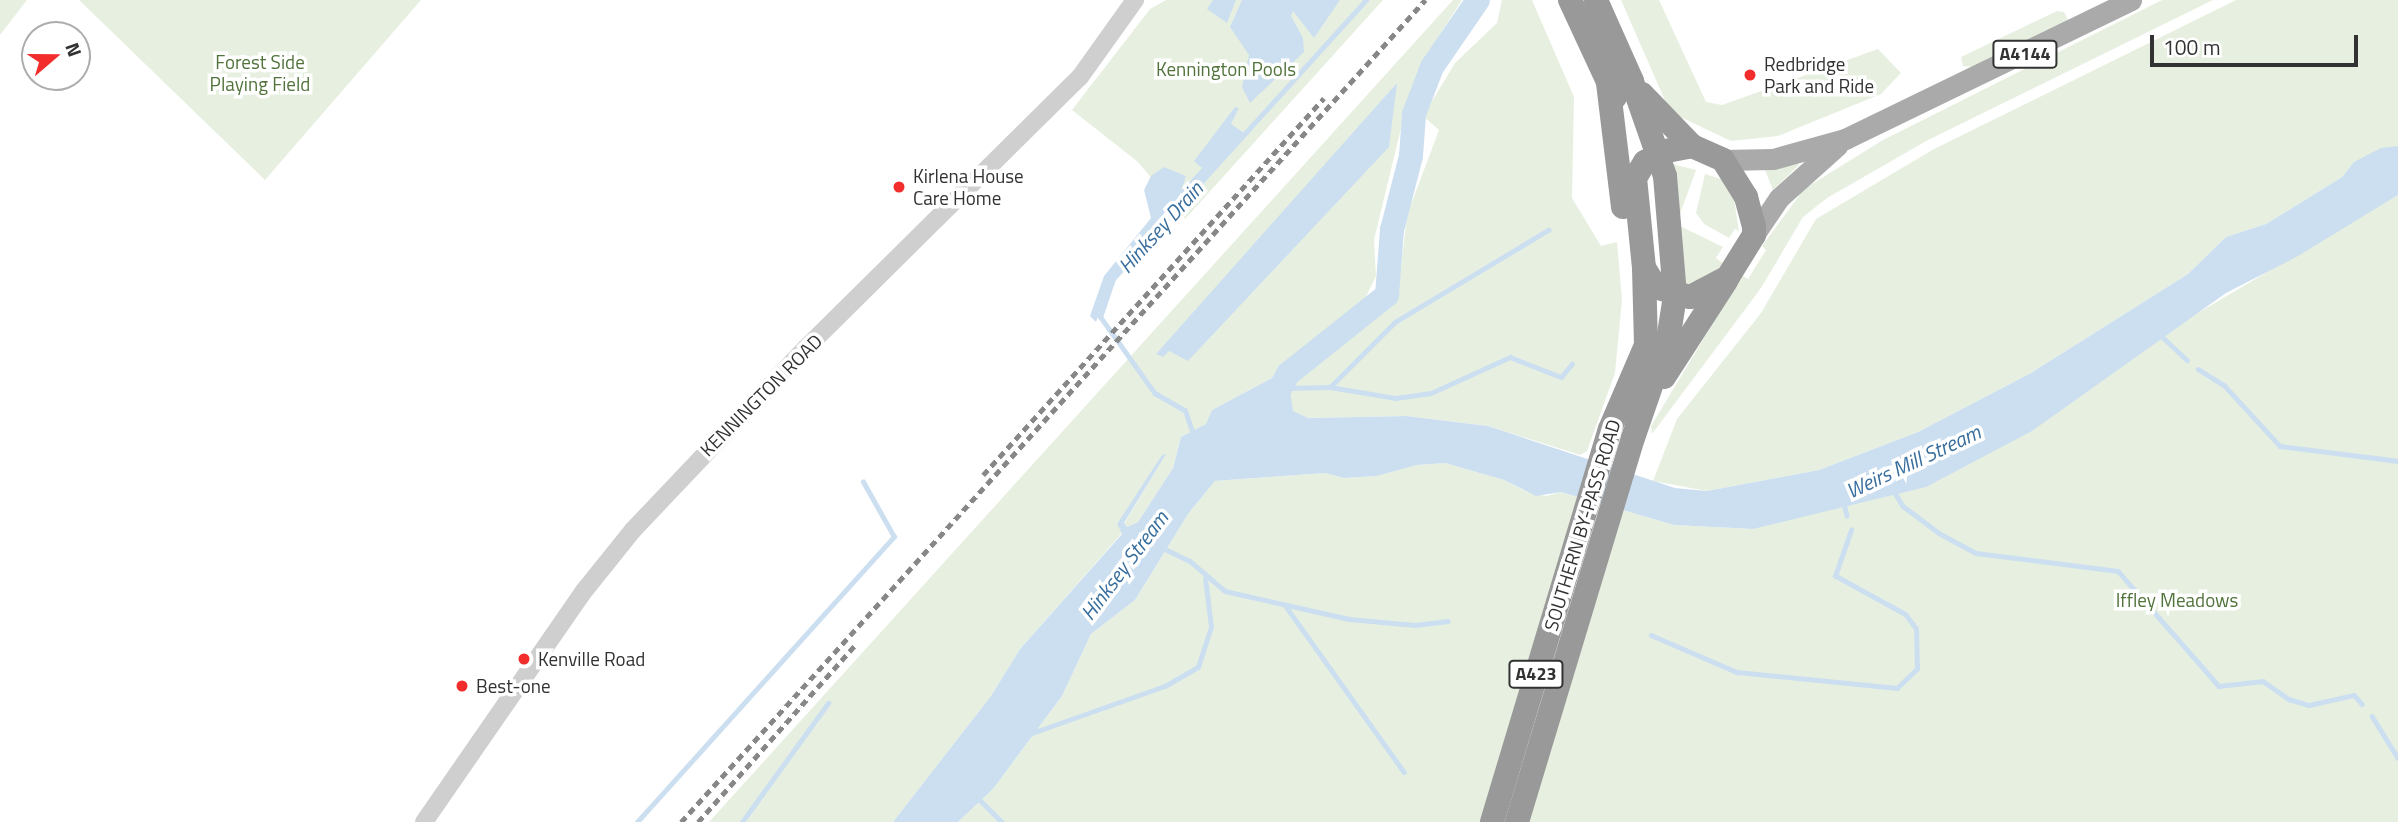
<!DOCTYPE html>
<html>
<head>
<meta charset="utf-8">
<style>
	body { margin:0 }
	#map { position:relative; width:2398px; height:822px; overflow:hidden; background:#fff; font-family:"Titillium Web",sans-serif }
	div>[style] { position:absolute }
	.green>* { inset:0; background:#e7f0e0 }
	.water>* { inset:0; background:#ccdff0 }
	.stream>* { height:4.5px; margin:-2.25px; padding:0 2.25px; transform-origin:2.25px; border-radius:2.25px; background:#ccdff0 }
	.river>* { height:24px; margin:-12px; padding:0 12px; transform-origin:12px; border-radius:12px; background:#ccdff0 }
	.minor>* { height:18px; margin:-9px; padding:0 9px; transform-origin:9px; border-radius:9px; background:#cfcfcf }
	.major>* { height:21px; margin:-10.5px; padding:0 10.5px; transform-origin:10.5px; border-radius:10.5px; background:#aaa }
	.highway>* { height:24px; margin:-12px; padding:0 12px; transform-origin:12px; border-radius:12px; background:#999 }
	.rail>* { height:4.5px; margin-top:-2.25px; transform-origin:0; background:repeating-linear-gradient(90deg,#878787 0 7px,transparent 0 12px) }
	.dots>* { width:19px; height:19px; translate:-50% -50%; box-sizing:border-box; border:4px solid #fff; border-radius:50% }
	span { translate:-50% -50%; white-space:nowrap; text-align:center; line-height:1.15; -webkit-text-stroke:7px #fff; paint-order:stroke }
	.shield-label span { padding:2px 5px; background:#fff; border:2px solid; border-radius:5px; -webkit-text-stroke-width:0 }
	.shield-label { font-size:18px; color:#323232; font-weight:700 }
	.park-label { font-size:19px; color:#51733b }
	.poi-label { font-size:19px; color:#323232 }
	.left { translate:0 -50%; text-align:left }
	.street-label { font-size:19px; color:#323232 }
	.water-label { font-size:21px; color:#386e9d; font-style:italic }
	.north { position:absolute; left:21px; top:21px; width:70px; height:70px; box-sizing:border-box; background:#fff; border:2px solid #adadad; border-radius:50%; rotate:70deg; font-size:19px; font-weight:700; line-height:28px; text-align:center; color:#323232 }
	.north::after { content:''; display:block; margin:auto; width:24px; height:32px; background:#f32d2b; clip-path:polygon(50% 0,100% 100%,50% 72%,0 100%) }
	.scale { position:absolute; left:2150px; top:35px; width:208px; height:32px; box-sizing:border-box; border:4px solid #323232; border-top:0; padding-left:9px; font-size:21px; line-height:24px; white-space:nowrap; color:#323232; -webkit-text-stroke:5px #fff; paint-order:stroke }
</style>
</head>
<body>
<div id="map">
	<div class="green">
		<i style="clip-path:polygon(0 0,27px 0,0 35px)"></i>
		<i style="clip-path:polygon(79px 0,421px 0,265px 180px)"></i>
		<i style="clip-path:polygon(1166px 0,1383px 0,1185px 219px,1138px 162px,1072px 110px,1150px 9px)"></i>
		<i style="clip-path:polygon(1453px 0,1462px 0,1424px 59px,1403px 120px,1374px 240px,1376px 276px,1360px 309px,1287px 370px,1212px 410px,1207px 424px,1181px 437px,1173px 468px,1138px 522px,1127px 527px,1124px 524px,1165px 455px,1117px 524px,1122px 533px,1020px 649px,991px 696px,893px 822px,709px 822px)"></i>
		<i style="clip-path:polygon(1502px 0,1532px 0,1574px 97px,1572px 198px,1601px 246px,1617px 242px,1622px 300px,1615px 373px,1587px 451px,1580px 455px,1488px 426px,1407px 416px,1308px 418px,1293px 412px,1291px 403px,1289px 380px,1397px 302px,1407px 215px,1439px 130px,1423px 116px,1455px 63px,1497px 23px)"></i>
		<i style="clip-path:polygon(1621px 0,1659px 0,1706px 102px,1722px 105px,1878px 49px,1901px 73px,1881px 94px,1778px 136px,1731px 141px,1670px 112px)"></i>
		<i style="clip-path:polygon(2162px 0,2213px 0,1928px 140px,1827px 198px,1803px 217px,1761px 288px,1652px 434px,1651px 426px,1742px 275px,1748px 279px,1766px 250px,1762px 246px,1804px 189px,1883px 140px)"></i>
		<i style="clip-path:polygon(2236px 0,2398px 0,2398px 146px,2354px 162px,2342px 177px,2266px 224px,2226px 237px,2188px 274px,2031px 373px,1918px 432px,1819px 470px,1707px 491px,1653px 481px,1677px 419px,1761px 313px,1816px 219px,1934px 149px)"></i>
		<i style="clip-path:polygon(2057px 11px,2064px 12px,2069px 22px,1972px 67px,1963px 66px,1961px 57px)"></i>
		<i style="clip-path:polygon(1798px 162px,1799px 165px,1773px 190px,1765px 170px)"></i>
		<i style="clip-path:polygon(1673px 164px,1696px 170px,1680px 214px)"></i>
		<i style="clip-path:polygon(1705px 174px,1724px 180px,1733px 192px,1739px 231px,1735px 229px,1729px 238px,1704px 224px,1696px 213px)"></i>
		<i style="clip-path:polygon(2398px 195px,2398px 822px,958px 822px,993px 789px,1062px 696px,1091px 634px,1135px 600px,1188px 514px,1215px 481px,1325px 473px,1344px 478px,1377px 476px,1417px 465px,1445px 463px,1504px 480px,1527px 492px,1546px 496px,1561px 492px,1674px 525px,1753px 529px,2164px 333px)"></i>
		<i style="clip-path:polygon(1680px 226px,1723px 247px,1716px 258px,1723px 263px,1711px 278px,1684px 285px)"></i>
	</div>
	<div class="water">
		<i style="clip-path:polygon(1213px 0,1236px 0,1227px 23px,1207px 9px)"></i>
		<i style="clip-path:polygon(1242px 0,1340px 0,1314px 38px,1293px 11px,1291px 16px,1303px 38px,1304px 52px,1250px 103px,1242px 87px,1249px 55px,1230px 27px)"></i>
		<i style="clip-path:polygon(1397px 83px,1389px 147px,1188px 361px,1169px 351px,1163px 357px,1156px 354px)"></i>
		<i style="clip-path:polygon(1235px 107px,1239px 108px,1231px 124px,1244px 133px,1113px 279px,1096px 322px,1090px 316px,1104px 276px,1151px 218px,1144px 190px,1151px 176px,1164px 167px,1186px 176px,1181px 191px,1202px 168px,1194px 161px)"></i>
		<i style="clip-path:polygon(2398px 146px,2398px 195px,2298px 256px,2226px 293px,2032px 431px,1926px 487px,1753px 529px,1674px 525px,1561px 492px,1536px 496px,1504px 480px,1445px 463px,1417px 465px,1377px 476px,1344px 478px,1325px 473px,1215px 481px,1188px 514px,1135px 600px,1091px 634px,1062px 696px,993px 789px,958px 822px,893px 822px,991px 696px,1020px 649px,1122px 534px,1117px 524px,1162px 455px,1166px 454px,1124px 523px,1127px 527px,1138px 522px,1173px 468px,1181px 437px,1206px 424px,1212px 410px,1287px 370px,1293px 411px,1308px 418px,1407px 416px,1488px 426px,1675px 488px,1707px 491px,1819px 470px,1918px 432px,2031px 373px,2188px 274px,2226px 237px,2266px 224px,2342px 177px,2354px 162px,2381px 148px)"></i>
	</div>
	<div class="stream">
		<i style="left:2157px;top:332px;width:41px;rotate:43deg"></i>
		<i style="left:2198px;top:369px;width:31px;rotate:32deg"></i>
		<i style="left:2224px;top:385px;width:83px;rotate:47.4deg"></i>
		<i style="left:2280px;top:446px;width:119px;rotate:7.2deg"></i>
		<i style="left:1330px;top:387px;width:67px;rotate:9.5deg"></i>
		<i style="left:1396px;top:398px;width:35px;rotate:-8deg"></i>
		<i style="left:1431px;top:393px;width:87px;rotate:-24.5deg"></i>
		<i style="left:1510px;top:357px;width:55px;rotate:21.4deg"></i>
		<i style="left:1561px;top:377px;width:17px;rotate:-50deg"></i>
		<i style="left:1286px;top:388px;width:44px;rotate:-1.3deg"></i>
		<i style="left:1330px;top:387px;width:92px;rotate:-45deg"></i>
		<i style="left:1395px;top:322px;width:179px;rotate:-31deg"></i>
		<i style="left:1194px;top:437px;width:28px;rotate:-109deg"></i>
		<i style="left:1185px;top:411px;width:34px;rotate:-150deg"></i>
		<i style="left:1155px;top:394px;width:95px;rotate:-125.5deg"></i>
		<i style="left:1100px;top:317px;width:40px;rotate:-71.1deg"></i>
		<i style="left:1113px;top:279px;width:377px;rotate:-47.8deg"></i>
		<i style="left:1894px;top:491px;width:17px;rotate:59deg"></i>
		<i style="left:1903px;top:506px;width:45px;rotate:36.9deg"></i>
		<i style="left:1939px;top:533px;width:42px;rotate:28.4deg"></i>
		<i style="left:1976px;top:553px;width:143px;rotate:7.2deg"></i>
		<i style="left:2118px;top:571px;width:153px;rotate:48.7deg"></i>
		<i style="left:2219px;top:686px;width:44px;rotate:-6.5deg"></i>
		<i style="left:2263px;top:681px;width:32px;rotate:35deg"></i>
		<i style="left:2289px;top:699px;width:21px;rotate:17deg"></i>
		<i style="left:2309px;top:705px;width:46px;rotate:-12.5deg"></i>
		<i style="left:2354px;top:695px;width:12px;rotate:48deg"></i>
		<i style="left:1844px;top:503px;width:13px;rotate:77deg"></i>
		<i style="left:1163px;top:548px;width:30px;rotate:26deg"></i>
		<i style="left:1190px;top:561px;width:46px;rotate:40.6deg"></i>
		<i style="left:1225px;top:591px;width:127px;rotate:12.7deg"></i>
		<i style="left:1349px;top:619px;width:66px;rotate:5.2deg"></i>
		<i style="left:1415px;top:625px;width:33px;rotate:-7deg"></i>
		<i style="left:1285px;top:605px;width:205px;rotate:54.5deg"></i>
		<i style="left:1651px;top:635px;width:94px;rotate:23.3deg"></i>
		<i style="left:1737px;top:672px;width:161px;rotate:5.7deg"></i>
		<i style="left:1897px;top:688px;width:28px;rotate:-44deg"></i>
		<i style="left:1917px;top:669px;width:40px;rotate:-91.4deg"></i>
		<i style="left:1916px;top:629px;width:17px;rotate:-126deg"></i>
		<i style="left:1906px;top:615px;width:81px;rotate:-151.2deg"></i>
		<i style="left:1835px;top:576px;width:49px;rotate:-70.8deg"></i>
		<i style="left:2372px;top:716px;width:49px;rotate:58.2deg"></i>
		<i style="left:1032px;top:733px;width:141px;rotate:-19.5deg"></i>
		<i style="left:1165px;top:686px;width:38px;rotate:-30deg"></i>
		<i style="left:1198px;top:667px;width:42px;rotate:-72deg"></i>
		<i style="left:1211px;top:627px;width:49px;rotate:-97deg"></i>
		<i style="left:978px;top:798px;width:34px;rotate:45deg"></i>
		<i style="left:637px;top:822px;width:384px;rotate:-48deg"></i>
		<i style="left:894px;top:537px;width:63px;rotate:-119.4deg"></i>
		<i style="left:742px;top:822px;width:147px;rotate:-54.1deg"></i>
	</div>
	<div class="river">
		<i style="left:1272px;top:403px;width:33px;rotate:-61deg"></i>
		<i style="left:1288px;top:374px;width:127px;rotate:-38.6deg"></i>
		<i style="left:1387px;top:295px;width:65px;rotate:-85.6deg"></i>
		<i style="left:1392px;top:230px;width:76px;rotate:-75.6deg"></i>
		<i style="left:1411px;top:156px;width:42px;rotate:-85.9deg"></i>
		<i style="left:1414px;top:114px;width:50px;rotate:-69deg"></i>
		<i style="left:1432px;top:67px;width:81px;rotate:-55.5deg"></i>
	</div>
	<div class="minor">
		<i style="left:424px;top:822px;width:281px;rotate:-55.3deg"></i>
		<i style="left:584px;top:591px;width:78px;rotate:-51.2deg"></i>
		<i style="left:633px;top:530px;width:251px;rotate:-46.5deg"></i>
		<i style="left:806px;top:348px;width:385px;rotate:-44.7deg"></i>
		<i style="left:1080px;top:77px;width:95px;rotate:-54.5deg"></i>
	</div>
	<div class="major">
		<i style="left:1723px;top:160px;width:50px;rotate:-1.1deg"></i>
		<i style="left:1773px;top:159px;width:75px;rotate:-15.5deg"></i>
		<i style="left:1845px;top:139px;width:318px;rotate:-25.9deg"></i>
		<i style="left:1754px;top:235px;width:45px;rotate:-56deg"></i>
		<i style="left:1779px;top:198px;width:79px;rotate:-41.9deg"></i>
	</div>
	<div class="highway">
		<i style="left:1570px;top:0;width:107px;rotate:65.1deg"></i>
		<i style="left:1608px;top:83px;width:125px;rotate:83.1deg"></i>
		<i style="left:1642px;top:94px;width:72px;rotate:46.1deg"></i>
		<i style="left:1692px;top:146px;width:34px;rotate:24deg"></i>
		<i style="left:1723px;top:160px;width:44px;rotate:58.1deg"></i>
		<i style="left:1746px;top:197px;width:30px;rotate:75deg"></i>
		<i style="left:1754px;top:226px;width:9px;rotate:90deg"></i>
		<i style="left:1754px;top:235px;width:49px;rotate:121.8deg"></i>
		<i style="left:1728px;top:277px;width:43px;rotate:152.2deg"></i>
		<i style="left:1690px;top:297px;width:35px;rotate:-164deg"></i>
		<i style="left:1656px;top:287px;width:22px;rotate:-122deg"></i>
		<i style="left:1644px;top:268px;width:90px;rotate:-95.7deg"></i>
		<i style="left:1635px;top:178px;width:19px;rotate:-58deg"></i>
		<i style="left:1645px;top:162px;width:25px;rotate:-27deg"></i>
		<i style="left:1667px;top:151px;width:25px;rotate:-11deg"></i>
		<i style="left:1664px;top:377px;width:114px;rotate:-57.1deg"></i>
		<i style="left:1492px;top:822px;width:410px;rotate:-73.3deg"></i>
		<i style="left:1610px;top:429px;width:91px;rotate:-66.8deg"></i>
		<i style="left:1646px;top:345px;width:77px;rotate:-91.5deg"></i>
		<i style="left:1517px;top:822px;width:401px;rotate:-73.2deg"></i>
		<i style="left:1633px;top:438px;width:110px;rotate:-70.9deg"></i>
		<i style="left:1669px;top:334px;width:39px;rotate:-81deg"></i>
		<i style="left:1675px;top:295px;width:119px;rotate:-94.8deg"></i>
		<i style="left:1665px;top:176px;width:101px;rotate:-109.2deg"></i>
		<i style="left:1632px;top:81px;width:89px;rotate:-114deg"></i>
	</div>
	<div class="rail">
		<i style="left:983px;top:475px;width:508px;rotate:-47.87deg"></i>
		<i style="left:681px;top:822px;width:1109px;rotate:-47.85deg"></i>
		<i style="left:698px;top:822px;width:238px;rotate:-48.4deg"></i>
	</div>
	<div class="dots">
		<i style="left:1750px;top:75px;background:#f32d2b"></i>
		<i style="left:899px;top:187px;background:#f32d2b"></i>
		<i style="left:524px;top:659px;background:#f32d2b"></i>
		<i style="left:462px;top:686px;background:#f32d2b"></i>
	</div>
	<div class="shield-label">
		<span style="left:2025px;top:54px">A4144</span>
		<span style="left:1536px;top:674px">A423</span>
	</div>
	<div class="park-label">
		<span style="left:260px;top:73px">Forest Side<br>Playing Field</span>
		<span style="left:1226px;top:69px">Kennington Pools</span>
		<span style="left:2177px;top:600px">Iffley Meadows</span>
	</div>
	<div class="poi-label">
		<span class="left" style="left:1764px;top:75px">Redbridge<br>Park and Ride</span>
		<span class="left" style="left:913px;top:187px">Kirlena House<br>Care Home</span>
		<span class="left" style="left:538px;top:659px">Kenville Road</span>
		<span class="left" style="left:476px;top:686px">Best-one</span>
	</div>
	<div class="street-label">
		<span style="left:761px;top:395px;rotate:-45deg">KENNINGTON ROAD</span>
		<span style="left:1582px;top:525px;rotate:-73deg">SOUTHERN BY-PASS ROAD</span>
	</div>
	<div class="water-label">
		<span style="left:1160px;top:227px;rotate:-48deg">Hinksey Drain</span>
		<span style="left:1913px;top:461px;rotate:-25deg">Weirs Mill Stream</span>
		<span style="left:1124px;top:565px;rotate:-53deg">Hinksey Stream</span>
	</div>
	<div class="north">N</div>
	<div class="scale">100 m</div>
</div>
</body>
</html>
